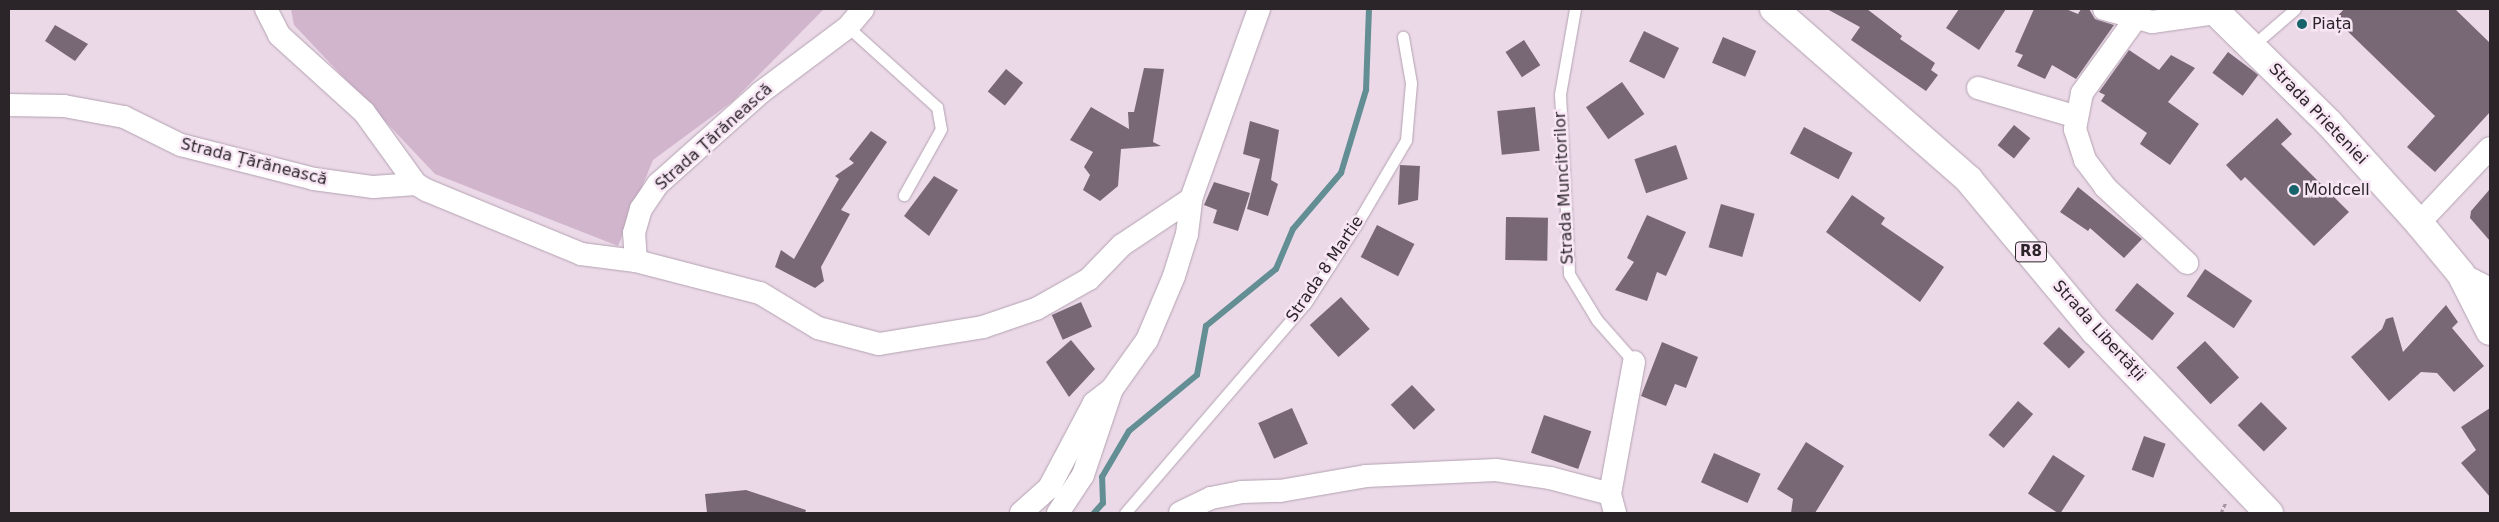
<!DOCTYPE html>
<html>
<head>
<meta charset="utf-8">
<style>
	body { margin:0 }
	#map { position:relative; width:2499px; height:522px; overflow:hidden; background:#ebd9e8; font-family:"DejaVu Sans",sans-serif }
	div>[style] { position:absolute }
	.green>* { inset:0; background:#d1b5cd }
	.stream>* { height:6px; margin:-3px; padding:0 3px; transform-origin:3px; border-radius:3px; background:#628e94 }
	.building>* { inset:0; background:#786876; transform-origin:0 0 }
	.path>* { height:3px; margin-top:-1.5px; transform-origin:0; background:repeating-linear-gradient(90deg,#a295a0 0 4px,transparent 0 6.5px) }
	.roads { filter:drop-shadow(0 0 1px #b4a2b1) drop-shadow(0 0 1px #b4a2b1) }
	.service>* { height:11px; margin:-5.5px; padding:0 5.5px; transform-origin:5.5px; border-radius:5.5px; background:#fff }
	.minor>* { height:22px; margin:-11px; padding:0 11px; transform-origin:11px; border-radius:11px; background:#fff }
	.tertiary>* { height:28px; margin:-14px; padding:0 14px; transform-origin:14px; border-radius:14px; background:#fff }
	.trunk>* { height:28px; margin:-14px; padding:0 14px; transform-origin:14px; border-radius:14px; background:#fff }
	.dots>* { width:14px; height:14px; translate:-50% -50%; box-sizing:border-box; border:2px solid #f8e6f5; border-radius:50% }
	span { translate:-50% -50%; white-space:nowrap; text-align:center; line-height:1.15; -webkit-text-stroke:5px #f8e6f5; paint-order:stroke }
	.shield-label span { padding:1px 4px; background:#f8e6f5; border:1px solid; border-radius:4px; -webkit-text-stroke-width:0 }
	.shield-label { font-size:15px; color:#2b252a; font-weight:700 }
	.poi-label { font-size:16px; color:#2b252a }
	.left { translate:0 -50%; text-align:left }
	.street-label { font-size:16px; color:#2b252a }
	.frame { position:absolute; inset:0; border:10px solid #2b252a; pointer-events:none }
</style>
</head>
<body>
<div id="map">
	<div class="green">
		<i style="clip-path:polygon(291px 9px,824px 9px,733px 101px,653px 160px,618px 246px,435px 174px,294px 25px)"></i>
	</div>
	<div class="stream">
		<i style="left:1094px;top:513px;width:13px;rotate:-48deg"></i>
		<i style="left:1103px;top:503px;width:26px;rotate:-92deg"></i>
		<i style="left:1102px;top:477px;width:53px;rotate:-59.6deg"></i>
		<i style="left:1129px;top:431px;width:88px;rotate:-39.5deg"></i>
		<i style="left:1197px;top:375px;width:50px;rotate:-79.6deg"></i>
		<i style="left:1206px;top:326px;width:90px;rotate:-39.2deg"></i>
		<i style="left:1276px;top:269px;width:43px;rotate:-67deg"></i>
		<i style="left:1293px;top:229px;width:74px;rotate:-49.4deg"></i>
		<i style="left:1341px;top:173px;width:87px;rotate:-73.2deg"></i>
		<i style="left:1366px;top:90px;width:81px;rotate:-87.9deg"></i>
	</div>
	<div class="building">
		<i style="clip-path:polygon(1827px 9px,1867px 9px,1902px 36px,1900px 39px,1935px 63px,1931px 70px,1938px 75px,1926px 91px,1851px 40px,1860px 27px)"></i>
		<i style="clip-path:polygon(1959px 9px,2006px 9px,1979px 50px,1946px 28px)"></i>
		<i style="clip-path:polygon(2034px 9px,2066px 9px,2078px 14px,2081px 9px,2089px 9px,2095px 19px,2114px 25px,2076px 79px,2052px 65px,2045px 79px,2017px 66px,2023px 55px,2015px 52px)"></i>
		<i style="clip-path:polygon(2344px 9px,2455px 9px,2490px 43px,2490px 112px,2435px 172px,2407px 147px,2435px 116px,2335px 19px)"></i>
		<i style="clip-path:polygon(55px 25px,88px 44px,75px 61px,45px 41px)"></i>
		<i style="left:1644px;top:31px;width:39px;height:34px;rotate:26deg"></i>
		<i style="left:1723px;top:37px;width:36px;height:28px;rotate:23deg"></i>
		<i style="left:1524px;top:40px;width:30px;height:22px;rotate:57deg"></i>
		<i style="clip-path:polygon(2129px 50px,2159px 70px,2171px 55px,2195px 68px,2168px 102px,2199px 124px,2170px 165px,2140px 144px,2147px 133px,2101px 101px,2105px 95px,2099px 92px)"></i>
		<i style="left:2228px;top:52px;width:38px;height:26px;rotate:37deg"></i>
		<i style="clip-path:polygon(1144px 68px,1164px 69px,1153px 142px,1161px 146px,1121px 149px,1118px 186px,1100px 201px,1083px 190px,1090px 175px,1084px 167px,1093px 152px,1070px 140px,1091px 107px,1129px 129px,1128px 112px,1134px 112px)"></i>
		<i style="left:1006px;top:69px;width:22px;height:29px;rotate:39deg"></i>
		<i style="left:1622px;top:82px;width:39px;height:44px;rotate:55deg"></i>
		<i style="left:1535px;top:107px;width:44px;height:38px;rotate:84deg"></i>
		<i style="clip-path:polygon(2277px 118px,2292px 134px,2281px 144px,2349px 212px,2314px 246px,2245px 177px,2241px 181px,2226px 165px)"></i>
		<i style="clip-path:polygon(1250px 121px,1279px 130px,1271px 180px,1278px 184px,1268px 216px,1247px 209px,1260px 159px,1243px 154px)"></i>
		<i style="left:2014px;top:125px;width:21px;height:26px;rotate:39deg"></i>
		<i style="left:1804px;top:127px;width:55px;height:30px;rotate:28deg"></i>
		<i style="clip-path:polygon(871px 131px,887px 142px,841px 210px,850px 214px,821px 267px,824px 281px,815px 288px,775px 267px,781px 250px,794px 259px,839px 179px,835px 176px,854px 163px,849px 159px)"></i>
		<i style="left:1676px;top:145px;width:36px;height:44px;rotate:71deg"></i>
		<i style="clip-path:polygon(1400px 165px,1420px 166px,1418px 200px,1398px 205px)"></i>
		<i style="clip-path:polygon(934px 176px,958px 190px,929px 236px,904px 216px)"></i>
		<i style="clip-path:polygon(1214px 182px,1250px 193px,1238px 231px,1213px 223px,1217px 210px,1204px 205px)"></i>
		<i style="clip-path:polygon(2078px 187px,2142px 239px,2124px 258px,2090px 228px,2088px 231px,2060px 212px)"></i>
		<i style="clip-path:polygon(2490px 189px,2490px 241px,2470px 218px,2471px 211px)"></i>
		<i style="clip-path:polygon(1852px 195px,1885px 218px,1881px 224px,1944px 267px,1920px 302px,1826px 232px)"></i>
		<i style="left:1721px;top:204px;width:35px;height:45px;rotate:16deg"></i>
		<i style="clip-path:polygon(1647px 215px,1686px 232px,1666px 276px,1657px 272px,1647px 301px,1615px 290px,1634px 262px,1627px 258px)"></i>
		<i style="left:1506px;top:217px;width:42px;height:43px;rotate:1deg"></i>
		<i style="left:1377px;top:225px;width:42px;height:36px;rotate:27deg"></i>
		<i style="left:2205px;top:269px;width:57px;height:33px;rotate:34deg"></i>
		<i style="left:2137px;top:283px;width:48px;height:35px;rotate:39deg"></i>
		<i style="left:1341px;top:297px;width:43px;height:42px;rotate:48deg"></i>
		<i style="left:1081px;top:302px;width:27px;height:32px;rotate:66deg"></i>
		<i style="clip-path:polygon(2446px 305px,2458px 322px,2452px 328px,2484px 366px,2454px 392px,2437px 373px,2421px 372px,2389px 401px,2351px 357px,2382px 329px,2386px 319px,2393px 317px,2403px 352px)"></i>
		<i style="left:2059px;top:327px;width:36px;height:23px;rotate:44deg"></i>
		<i style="clip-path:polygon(1071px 340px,1095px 369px,1069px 397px,1046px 362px)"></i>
		<i style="left:2205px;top:341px;width:50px;height:39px;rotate:47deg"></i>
		<i style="clip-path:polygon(1662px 342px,1698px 357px,1686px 388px,1675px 384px,1666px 406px,1641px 396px)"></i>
		<i style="left:1412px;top:385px;width:34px;height:29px;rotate:47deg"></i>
		<i style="left:2018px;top:401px;width:20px;height:45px;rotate:41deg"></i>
		<i style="left:2261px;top:402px;width:37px;height:33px;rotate:45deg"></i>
		<i style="left:1292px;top:408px;width:39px;height:37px;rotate:66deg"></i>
		<i style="clip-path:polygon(2490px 408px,2490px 497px,2461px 463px,2476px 450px,2461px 427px)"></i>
		<i style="left:1544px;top:415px;width:50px;height:40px;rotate:19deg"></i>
		<i style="left:2144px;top:436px;width:23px;height:36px;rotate:20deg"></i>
		<i style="clip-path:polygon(1806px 442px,1844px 466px,1815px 513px,1791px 513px,1793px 499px,1777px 489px)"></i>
		<i style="left:1714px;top:453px;width:51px;height:32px;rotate:24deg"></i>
		<i style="left:2053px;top:455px;width:38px;height:46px;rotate:33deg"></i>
		<i style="clip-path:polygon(746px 490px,806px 510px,805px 513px,707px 513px,705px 494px)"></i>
	</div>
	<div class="path">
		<i style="left:2221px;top:513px;width:12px;rotate:-66deg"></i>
	</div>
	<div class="roads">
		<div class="service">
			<i style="left:1575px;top:9px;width:86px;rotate:100deg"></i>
			<i style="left:1560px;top:94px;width:180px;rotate:87.1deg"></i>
			<i style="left:1569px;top:274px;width:54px;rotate:58.7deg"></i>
			<i style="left:1597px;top:320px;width:56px;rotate:48.6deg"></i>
			<i style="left:848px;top:27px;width:120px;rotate:42deg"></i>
			<i style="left:937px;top:107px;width:22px;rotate:80deg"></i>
			<i style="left:941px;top:129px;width:76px;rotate:119.3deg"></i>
			<i style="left:2251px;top:47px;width:58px;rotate:-40.8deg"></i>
			<i style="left:1125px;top:513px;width:276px;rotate:-49.3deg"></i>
			<i style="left:1305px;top:304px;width:94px;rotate:-57.2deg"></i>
			<i style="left:1356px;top:225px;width:99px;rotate:-59.5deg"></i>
			<i style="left:1406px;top:140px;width:57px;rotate:-85deg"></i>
			<i style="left:1411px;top:83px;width:47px;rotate:-99.9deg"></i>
		</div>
		<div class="minor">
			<i style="left:266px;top:9px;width:29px;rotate:63deg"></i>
			<i style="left:279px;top:35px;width:115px;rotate:42.2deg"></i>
			<i style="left:364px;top:112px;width:89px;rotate:54.2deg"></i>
			<i style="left:416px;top:184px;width:12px;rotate:31deg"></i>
			<i style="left:426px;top:190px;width:168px;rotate:22.4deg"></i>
			<i style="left:581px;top:254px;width:55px;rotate:7.3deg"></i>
			<i style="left:636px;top:261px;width:128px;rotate:14.5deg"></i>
			<i style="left:760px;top:293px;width:68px;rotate:31.1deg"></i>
			<i style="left:818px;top:328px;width:63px;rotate:14.7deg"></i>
			<i style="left:879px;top:344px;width:105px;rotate:-9.3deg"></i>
			<i style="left:983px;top:327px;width:56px;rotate:-18.8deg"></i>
			<i style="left:1036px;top:309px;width:61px;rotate:-29.5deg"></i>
			<i style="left:1089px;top:279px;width:47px;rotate:-45.9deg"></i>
			<i style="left:1122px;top:245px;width:83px;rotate:-33.7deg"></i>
			<i style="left:2104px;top:9px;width:50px;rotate:15.2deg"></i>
			<i style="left:2152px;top:22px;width:66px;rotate:-7.9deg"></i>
			<i style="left:2134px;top:21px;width:89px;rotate:125.8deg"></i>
			<i style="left:2082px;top:93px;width:37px;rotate:101deg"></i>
			<i style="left:2075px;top:129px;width:33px;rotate:72deg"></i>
			<i style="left:2085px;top:160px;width:34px;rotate:53deg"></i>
			<i style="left:2105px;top:187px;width:112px;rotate:42.8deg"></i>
			<i style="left:1978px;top:88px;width:100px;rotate:16.3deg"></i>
			<i style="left:9px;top:105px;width:55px;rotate:1deg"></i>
			<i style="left:64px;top:106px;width:61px;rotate:10.4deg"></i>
			<i style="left:124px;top:117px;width:64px;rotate:26.2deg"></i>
			<i style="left:181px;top:145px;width:137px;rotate:14.3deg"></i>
			<i style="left:314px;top:179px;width:60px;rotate:7.7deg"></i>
			<i style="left:373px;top:187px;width:43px;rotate:-4deg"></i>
			<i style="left:2419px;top:223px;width:103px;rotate:-46.6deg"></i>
			<i style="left:636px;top:261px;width:28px;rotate:-94deg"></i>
			<i style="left:634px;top:233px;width:25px;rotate:-74deg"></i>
			<i style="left:641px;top:209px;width:30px;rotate:-56deg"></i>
			<i style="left:658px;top:184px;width:137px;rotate:-41.7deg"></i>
			<i style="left:760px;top:93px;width:110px;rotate:-36.9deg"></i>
			<i style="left:848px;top:27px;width:23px;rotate:-50deg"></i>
			<i style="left:2461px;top:274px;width:33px;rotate:27deg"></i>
			<i style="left:1610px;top:494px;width:134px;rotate:-79.7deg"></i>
			<i style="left:1021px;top:513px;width:38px;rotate:-42deg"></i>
			<i style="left:1049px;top:488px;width:96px;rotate:-62.1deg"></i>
			<i style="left:1094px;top:403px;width:23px;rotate:-38deg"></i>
			<i style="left:1112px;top:389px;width:60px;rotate:-54.5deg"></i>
			<i style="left:1147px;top:340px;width:69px;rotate:-67.1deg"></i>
			<i style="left:1174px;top:276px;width:44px;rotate:-72.8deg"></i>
			<i style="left:1187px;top:234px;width:35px;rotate:-83deg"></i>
			<i style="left:1191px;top:199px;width:202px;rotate:-70.3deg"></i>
			<i style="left:1058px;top:513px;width:45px;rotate:-56.7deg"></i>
			<i style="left:1083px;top:475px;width:91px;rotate:-71.4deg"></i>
			<i style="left:1180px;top:513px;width:34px;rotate:-26deg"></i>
			<i style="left:1211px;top:498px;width:32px;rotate:-11deg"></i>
			<i style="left:1242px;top:492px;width:38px;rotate:-2deg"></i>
			<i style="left:1280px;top:491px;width:87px;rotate:-9.9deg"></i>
			<i style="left:1366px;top:476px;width:130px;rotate:-2.6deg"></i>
			<i style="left:1496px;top:470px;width:55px;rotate:8.4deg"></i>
			<i style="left:1550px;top:478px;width:62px;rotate:14.9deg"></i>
			<i style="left:1610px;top:494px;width:20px;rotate:75deg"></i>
		</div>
		<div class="tertiary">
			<i style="left:2213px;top:9px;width:163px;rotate:44.5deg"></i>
			<i style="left:2329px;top:123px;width:135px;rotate:48deg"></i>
			<i style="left:2419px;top:223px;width:66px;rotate:50.5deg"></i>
			<i style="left:2461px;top:274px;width:64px;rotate:63deg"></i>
		</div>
		<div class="trunk">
			<i style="left:1774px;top:9px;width:259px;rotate:41.2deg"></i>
			<i style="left:1969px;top:180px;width:197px;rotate:50.2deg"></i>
			<i style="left:2095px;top:331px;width:252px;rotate:46.3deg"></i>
		</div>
	</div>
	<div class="dots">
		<i style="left:2302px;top:24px;background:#16636c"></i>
		<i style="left:2294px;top:190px;background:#16636c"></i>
	</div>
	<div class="shield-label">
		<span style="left:2031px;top:252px">R8</span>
	</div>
	<div class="poi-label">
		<span class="left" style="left:2312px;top:24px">Piața</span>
		<span class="left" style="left:2304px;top:190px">Moldcell</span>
	</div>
	<div class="street-label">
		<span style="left:2318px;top:114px;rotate:46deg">Strada Prieteniei</span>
		<span style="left:714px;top:137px;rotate:-42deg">Strada Țărănească</span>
		<span style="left:254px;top:162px;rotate:14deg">Strada Țărănească</span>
		<span style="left:1564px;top:188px;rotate:-93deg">Strada Muncitorilor</span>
		<span style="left:1325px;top:269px;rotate:-56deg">Strada 8 Martie</span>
		<span style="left:2099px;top:331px;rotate:48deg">Strada Libertății</span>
	</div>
	<div class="frame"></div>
</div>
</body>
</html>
